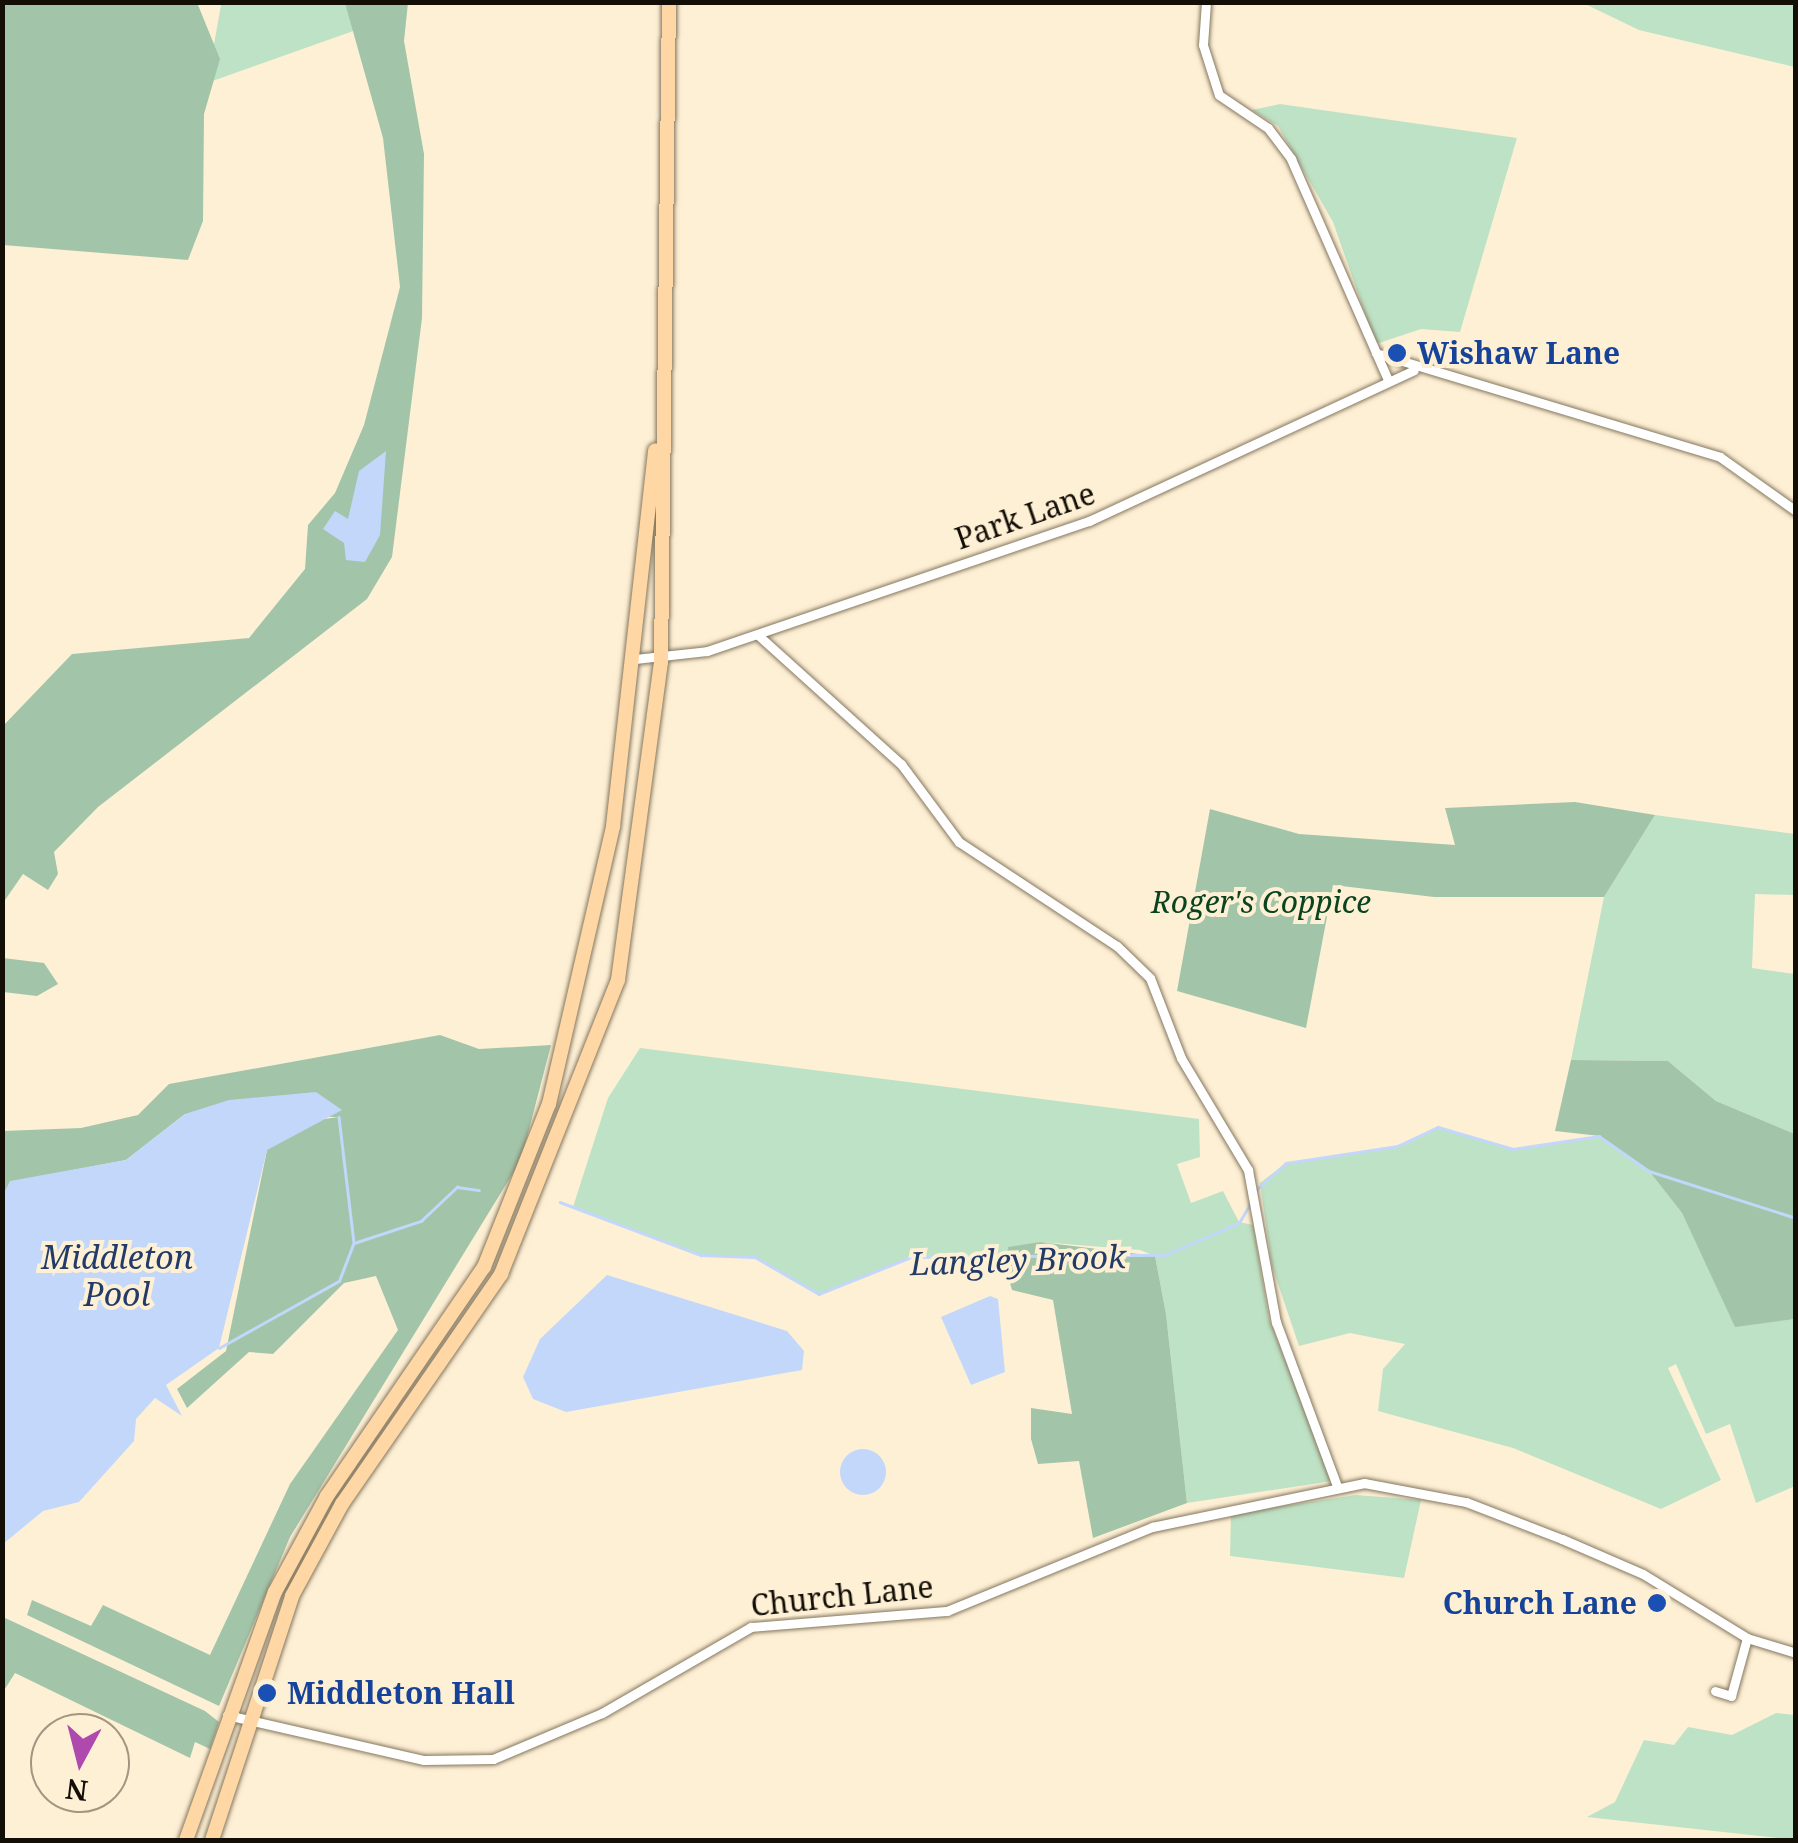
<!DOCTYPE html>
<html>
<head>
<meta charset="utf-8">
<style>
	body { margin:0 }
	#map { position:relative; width:1798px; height:1843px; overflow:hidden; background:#fef0d5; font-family:"Noto Serif",serif }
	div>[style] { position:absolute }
	.green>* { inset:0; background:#bee2c5 }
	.forest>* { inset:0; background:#a2c5a9 }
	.water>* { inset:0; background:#c2d7fa }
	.round { border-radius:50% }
	.stream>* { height:2.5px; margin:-1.25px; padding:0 1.25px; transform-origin:1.25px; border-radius:1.25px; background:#c2d7fa }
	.roads { filter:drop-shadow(0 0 2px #84775f) drop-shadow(0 0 2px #84775f) }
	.minor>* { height:9px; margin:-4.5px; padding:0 4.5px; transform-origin:4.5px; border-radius:4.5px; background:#fff }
	.primary>* { height:14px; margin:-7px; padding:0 7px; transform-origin:7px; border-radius:7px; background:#fed7a5 }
	.dots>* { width:28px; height:28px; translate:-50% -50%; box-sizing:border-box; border:5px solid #fef0d5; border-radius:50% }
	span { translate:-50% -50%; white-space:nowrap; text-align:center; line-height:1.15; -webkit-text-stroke:8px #fef0d5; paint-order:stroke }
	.transit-label { font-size:30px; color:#164399; font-weight:700 }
	.left { translate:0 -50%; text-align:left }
	.right { translate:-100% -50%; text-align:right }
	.street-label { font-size:30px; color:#130e06 }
	.park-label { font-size:30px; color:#09431f; font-style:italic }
	.water-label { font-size:32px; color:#223b68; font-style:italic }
	.frame { position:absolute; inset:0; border:5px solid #130e06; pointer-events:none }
	.north { position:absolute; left:30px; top:1713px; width:100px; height:100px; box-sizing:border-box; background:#fef0d5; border:2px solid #a09682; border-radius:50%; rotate:187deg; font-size:28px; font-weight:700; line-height:40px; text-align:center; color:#130e06 }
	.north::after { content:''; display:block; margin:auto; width:35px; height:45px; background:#af49ae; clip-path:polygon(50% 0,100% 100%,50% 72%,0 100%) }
</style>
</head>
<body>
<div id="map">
	<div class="green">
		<i style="clip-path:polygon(203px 3px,389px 3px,387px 19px,207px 83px,221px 5px)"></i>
		<i style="clip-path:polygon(1583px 3px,1795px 3px,1795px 67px,1639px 30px)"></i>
		<i style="clip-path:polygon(1280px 104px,1517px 138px,1460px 332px,1421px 329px,1376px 344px,1333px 222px,1278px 126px,1252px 110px)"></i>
		<i style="clip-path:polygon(1655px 815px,1795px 834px,1795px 895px,1755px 894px,1752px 968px,1795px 974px,1795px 1134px,1716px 1101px,1668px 1061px,1571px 1060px,1604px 897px)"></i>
		<i style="clip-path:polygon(640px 1048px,1199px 1119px,1200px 1157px,1177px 1164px,1191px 1203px,1223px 1191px,1239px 1222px,1253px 1225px,1269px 1319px,1332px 1481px,1187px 1503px,1166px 1314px,1155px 1256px,1140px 1250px,1040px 1242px,1007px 1255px,911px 1257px,819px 1294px,755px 1258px,701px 1255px,573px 1207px,608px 1098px)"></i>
		<i style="clip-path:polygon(1438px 1127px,1513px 1149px,1599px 1136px,1649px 1171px,1682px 1213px,1735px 1326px,1795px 1319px,1795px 1486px,1756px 1503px,1730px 1424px,1706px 1434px,1676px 1364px,1668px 1368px,1721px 1480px,1661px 1509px,1513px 1448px,1378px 1411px,1383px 1369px,1405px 1344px,1350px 1333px,1299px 1346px,1272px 1266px,1260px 1183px,1286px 1163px,1407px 1144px)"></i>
		<i style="clip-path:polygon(1356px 1495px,1421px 1500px,1404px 1578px,1230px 1556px,1231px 1514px)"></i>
		<i style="clip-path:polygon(1776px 1713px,1795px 1715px,1795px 1840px,1587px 1817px,1615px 1802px,1644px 1740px,1674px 1745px,1688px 1727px,1732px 1735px)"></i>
	</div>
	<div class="forest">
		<i style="clip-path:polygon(2px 3px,198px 5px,220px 59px,204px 114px,203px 221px,188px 260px,3px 245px)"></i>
		<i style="clip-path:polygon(345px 3px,408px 3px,404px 41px,424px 154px,422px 318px,392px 557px,367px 599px,98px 807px,54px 852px,58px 874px,48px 890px,23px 874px,3px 903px,2px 727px,72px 654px,249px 638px,305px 569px,308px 525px,335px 493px,364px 425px,400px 287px,383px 138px)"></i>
		<i style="clip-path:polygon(1575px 802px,1655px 815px,1604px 897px,1434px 897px,1333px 885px,1306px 1028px,1177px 991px,1210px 809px,1299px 834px,1455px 845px,1445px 808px)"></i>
		<i style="clip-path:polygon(3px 958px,44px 963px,58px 984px,37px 996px,3px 992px)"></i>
		<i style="clip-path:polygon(440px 1035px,479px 1049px,551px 1045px,521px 1160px,290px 1537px,219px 1706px,27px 1615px,32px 1600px,91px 1626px,103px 1605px,210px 1655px,290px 1484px,398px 1330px,376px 1276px,344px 1283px,273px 1354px,249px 1352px,187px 1408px,177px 1389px,226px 1351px,267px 1150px,305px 1122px,338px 1117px,185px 1114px,126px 1160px,10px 1182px,3px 1197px,3px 1131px,81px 1128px,138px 1115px,169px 1084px)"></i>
		<i style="clip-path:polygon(1571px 1060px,1668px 1061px,1716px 1101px,1795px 1134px,1795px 1319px,1735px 1327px,1682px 1213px,1649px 1171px,1600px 1136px,1555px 1131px)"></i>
		<i style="clip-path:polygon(1040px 1242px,1155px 1256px,1166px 1314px,1187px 1503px,1093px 1538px,1079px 1461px,1038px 1464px,1031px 1439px,1031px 1408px,1072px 1414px,1053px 1300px,1012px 1290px,1006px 1269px,1008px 1247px)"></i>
		<i style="clip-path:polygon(3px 1617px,205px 1711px,219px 1722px,210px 1749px,195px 1742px,190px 1758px,15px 1673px,3px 1692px)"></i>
	</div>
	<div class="water">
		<i style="clip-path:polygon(386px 451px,380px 535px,365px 562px,346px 560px,344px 543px,323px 529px,335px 511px,348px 519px,359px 471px)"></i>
		<i style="clip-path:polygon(316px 1092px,342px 1110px,267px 1150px,219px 1348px,166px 1385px,182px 1416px,155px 1398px,136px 1419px,134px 1441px,79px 1502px,43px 1511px,3px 1544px,2px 1197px,10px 1181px,126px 1160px,185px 1114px,229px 1100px)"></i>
		<i style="clip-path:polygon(607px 1275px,787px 1331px,804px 1351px,802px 1370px,566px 1412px,533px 1399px,523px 1377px,540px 1339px)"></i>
		<i style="clip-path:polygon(990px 1296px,998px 1299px,1005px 1372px,971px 1385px,941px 1317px)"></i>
		<i class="round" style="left:840px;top:1449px;width:46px;height:46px"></i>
	</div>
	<div class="stream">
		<i style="left:339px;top:1117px;width:127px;rotate:83.2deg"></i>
		<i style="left:354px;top:1243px;width:71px;rotate:-18.2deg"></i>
		<i style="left:421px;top:1221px;width:50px;rotate:-43.4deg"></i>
		<i style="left:457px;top:1187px;width:22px;rotate:8deg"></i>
		<i style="left:1256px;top:1190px;width:40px;rotate:-42deg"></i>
		<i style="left:1286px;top:1163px;width:113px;rotate:-8.6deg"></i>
		<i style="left:1398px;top:1146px;width:44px;rotate:-25.4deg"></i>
		<i style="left:1438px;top:1127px;width:78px;rotate:16.3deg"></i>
		<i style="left:1513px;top:1149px;width:87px;rotate:-8.6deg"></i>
		<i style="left:1599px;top:1136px;width:61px;rotate:35deg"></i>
		<i style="left:1649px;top:1171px;width:154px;rotate:17.7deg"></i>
		<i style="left:560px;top:1202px;width:151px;rotate:20.6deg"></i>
		<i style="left:701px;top:1255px;width:54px;rotate:2.1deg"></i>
		<i style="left:755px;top:1257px;width:74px;rotate:30deg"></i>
		<i style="left:819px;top:1294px;width:99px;rotate:-21.9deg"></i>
		<i style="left:911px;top:1257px;width:254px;rotate:-0.5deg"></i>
		<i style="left:1165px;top:1255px;width:81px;rotate:-23.4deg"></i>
		<i style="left:1239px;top:1223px;width:24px;rotate:-60deg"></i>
		<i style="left:219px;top:1348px;width:137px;rotate:-29.2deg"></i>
		<i style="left:339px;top:1281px;width:40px;rotate:-69deg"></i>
	</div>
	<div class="roads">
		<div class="minor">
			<i style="left:1206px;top:2px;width:43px;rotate:94deg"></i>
			<i style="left:1203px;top:45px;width:52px;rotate:72.3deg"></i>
			<i style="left:1219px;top:95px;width:59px;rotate:34deg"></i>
			<i style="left:1268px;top:128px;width:39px;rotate:53deg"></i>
			<i style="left:1291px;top:159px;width:241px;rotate:66.3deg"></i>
			<i style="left:1376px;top:353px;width:359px;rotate:16.8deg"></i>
			<i style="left:1720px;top:457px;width:93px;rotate:35.4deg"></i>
			<i style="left:758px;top:635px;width:193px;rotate:42.1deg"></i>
			<i style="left:901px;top:764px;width:97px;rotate:53.4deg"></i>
			<i style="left:959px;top:842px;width:189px;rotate:33.4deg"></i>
			<i style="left:1117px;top:946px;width:46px;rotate:44.1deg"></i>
			<i style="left:1150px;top:978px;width:86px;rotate:68.8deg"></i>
			<i style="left:1181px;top:1058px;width:131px;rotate:59.1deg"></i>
			<i style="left:1248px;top:1170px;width:155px;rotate:79.6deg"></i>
			<i style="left:1276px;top:1322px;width:175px;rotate:69.6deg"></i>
			<i style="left:635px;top:659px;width:72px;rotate:-6.3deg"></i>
			<i style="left:707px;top:651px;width:404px;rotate:-18.8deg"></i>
			<i style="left:1089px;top:521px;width:358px;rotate:-24.9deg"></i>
			<i style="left:1715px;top:1691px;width:17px;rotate:17deg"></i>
			<i style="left:1731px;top:1696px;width:60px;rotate:-74.6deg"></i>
			<i style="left:227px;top:1715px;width:202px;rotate:12.9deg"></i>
			<i style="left:424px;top:1760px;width:69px;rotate:-0.8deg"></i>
			<i style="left:493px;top:1759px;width:118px;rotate:-22.9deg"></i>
			<i style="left:602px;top:1713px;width:172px;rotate:-30deg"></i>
			<i style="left:751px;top:1627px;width:197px;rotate:-4.7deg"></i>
			<i style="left:947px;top:1611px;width:222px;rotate:-22.3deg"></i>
			<i style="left:1152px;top:1527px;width:217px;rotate:-11.7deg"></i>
			<i style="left:1364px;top:1483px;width:104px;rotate:10.6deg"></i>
			<i style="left:1466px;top:1502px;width:103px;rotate:21.1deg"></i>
			<i style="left:1562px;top:1539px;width:88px;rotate:23.4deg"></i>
			<i style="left:1643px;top:1574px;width:122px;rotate:31.6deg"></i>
			<i style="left:1747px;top:1638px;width:51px;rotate:17deg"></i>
		</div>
		<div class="primary">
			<i style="left:186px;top:1840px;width:263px;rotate:-70.3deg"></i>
			<i style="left:275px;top:1592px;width:109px;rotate:-61.6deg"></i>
			<i style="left:327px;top:1496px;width:278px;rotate:-55.6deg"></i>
			<i style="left:484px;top:1267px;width:175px;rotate:-68.3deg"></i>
			<i style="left:549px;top:1104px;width:285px;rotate:-77deg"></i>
			<i style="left:613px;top:826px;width:378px;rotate:-83.6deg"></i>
			<i style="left:212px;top:1840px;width:257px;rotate:-71.8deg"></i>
			<i style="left:292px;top:1596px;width:105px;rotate:-61.5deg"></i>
			<i style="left:342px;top:1504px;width:280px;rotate:-55.3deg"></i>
			<i style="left:501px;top:1274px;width:316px;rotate:-68.3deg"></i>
			<i style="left:618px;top:980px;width:321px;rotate:-82.3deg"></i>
			<i style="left:661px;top:662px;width:660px;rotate:-89.31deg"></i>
		</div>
	</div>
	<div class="dots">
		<i style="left:1397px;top:353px;background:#1a4fb4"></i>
		<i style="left:1657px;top:1603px;background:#1a4fb4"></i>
		<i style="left:267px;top:1693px;background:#1a4fb4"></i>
	</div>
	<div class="transit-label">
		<span class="left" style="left:1417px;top:353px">Wishaw Lane</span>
		<span class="right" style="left:1637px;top:1603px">Church Lane</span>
		<span class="left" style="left:287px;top:1693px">Middleton Hall</span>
	</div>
	<div class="street-label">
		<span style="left:1025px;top:516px;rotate:-19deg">Park Lane</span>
		<span style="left:842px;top:1596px;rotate:-6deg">Church Lane</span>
	</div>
	<div class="park-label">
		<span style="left:1261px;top:902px">Roger's Coppice</span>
	</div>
	<div class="water-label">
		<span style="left:117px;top:1276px">Middleton<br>Pool</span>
		<span style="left:1018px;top:1260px;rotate:-2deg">Langley Brook</span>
	</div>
	<div class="frame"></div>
	<div class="north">N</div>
</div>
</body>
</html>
